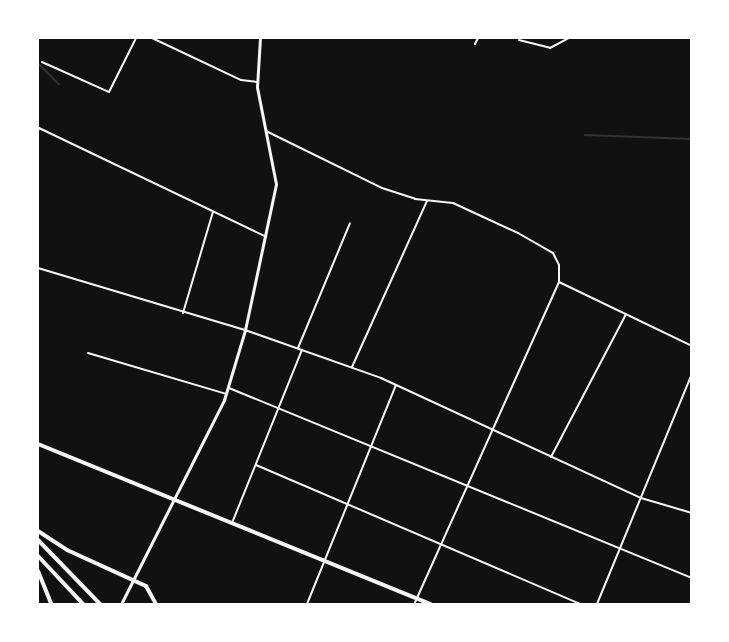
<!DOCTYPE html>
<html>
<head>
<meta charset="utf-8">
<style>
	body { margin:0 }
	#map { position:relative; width:729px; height:642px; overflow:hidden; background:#111; font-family:Merriweather,serif }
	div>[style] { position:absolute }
	.stream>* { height:1.5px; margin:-0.75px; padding:0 0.75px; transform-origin:0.75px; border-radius:0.75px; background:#333 }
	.minor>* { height:2px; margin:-1px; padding:0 1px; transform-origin:1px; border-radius:1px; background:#f5f5f5 }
	.secondary>* { height:3px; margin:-1.5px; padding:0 1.5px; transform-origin:1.5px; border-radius:1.5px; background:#f5f5f5 }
	.primary>* { height:4px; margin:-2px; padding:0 2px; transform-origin:2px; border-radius:2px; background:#f5f5f5 }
	.motorway>* { height:4px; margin:-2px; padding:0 2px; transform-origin:2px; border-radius:2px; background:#f5f5f5 }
	span { translate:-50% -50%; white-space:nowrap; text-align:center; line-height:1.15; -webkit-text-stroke:6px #fff; paint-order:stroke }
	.frame { position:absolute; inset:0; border:39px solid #fff; pointer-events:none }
</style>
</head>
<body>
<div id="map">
	<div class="stream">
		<i style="left:38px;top:63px;width:30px;rotate:45deg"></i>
		<i style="left:585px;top:135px;width:107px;rotate:2.1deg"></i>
	</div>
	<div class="minor">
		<i style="left:152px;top:38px;width:98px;rotate:25.3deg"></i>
		<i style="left:241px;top:80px;width:16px;rotate:7deg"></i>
		<i style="left:519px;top:40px;width:32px;rotate:14deg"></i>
		<i style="left:550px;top:48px;width:21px;rotate:-28deg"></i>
		<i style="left:475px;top:44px;width:7px;rotate:-63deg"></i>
		<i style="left:42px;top:62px;width:73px;rotate:24.1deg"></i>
		<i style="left:109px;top:92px;width:60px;rotate:-63.4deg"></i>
		<i style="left:38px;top:131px;width:3px;rotate:-72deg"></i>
		<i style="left:39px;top:128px;width:252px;rotate:25.6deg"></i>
		<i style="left:266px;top:131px;width:129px;rotate:26.2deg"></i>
		<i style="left:382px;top:188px;width:35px;rotate:18deg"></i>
		<i style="left:415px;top:199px;width:38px;rotate:6deg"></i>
		<i style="left:453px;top:203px;width:72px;rotate:24.8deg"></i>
		<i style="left:518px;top:233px;width:40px;rotate:29.7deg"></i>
		<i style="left:553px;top:253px;width:13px;rotate:63deg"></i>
		<i style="left:559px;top:265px;width:17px;rotate:90deg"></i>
		<i style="left:559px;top:282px;width:353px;rotate:114.2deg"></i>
		<i style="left:38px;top:268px;width:216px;rotate:16.7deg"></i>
		<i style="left:245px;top:330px;width:144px;rotate:19.4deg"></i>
		<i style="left:381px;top:378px;width:286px;rotate:24.8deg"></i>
		<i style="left:641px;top:498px;width:53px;rotate:16.4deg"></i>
		<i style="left:559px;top:282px;width:148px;rotate:25.7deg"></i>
		<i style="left:183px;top:313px;width:105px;rotate:-73.5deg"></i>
		<i style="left:298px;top:348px;width:135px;rotate:-67.4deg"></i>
		<i style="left:88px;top:353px;width:144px;rotate:16.5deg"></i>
		<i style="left:352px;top:367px;width:182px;rotate:-65.7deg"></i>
		<i style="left:229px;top:388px;width:500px;rotate:22.31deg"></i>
		<i style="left:551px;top:457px;width:161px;rotate:-62.3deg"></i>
		<i style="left:256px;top:465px;width:353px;rotate:23.2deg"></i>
		<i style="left:232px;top:523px;width:187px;rotate:-68deg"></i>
		<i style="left:307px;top:604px;width:236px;rotate:-67.9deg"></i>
		<i style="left:597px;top:604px;width:249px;rotate:-67.6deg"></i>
	</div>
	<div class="secondary">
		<i style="left:121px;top:604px;width:229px;rotate:-63.2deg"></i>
		<i style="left:224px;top:400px;width:73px;rotate:-73.3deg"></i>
		<i style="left:245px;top:330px;width:149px;rotate:-78deg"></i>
		<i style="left:276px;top:184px;width:99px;rotate:-101.1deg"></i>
		<i style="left:257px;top:87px;width:49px;rotate:-86.5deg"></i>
	</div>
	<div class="primary">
		<i style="left:38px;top:444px;width:424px;rotate:22.2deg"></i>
	</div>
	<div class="motorway">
		<i style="left:38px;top:531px;width:35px;rotate:33deg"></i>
		<i style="left:67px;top:550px;width:87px;rotate:24.5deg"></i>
		<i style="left:146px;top:586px;width:21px;rotate:61deg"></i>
		<i style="left:38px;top:540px;width:89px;rotate:45.9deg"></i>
		<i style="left:38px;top:556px;width:66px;rotate:46.8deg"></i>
		<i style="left:38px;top:571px;width:35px;rotate:68deg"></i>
	</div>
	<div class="frame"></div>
</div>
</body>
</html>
